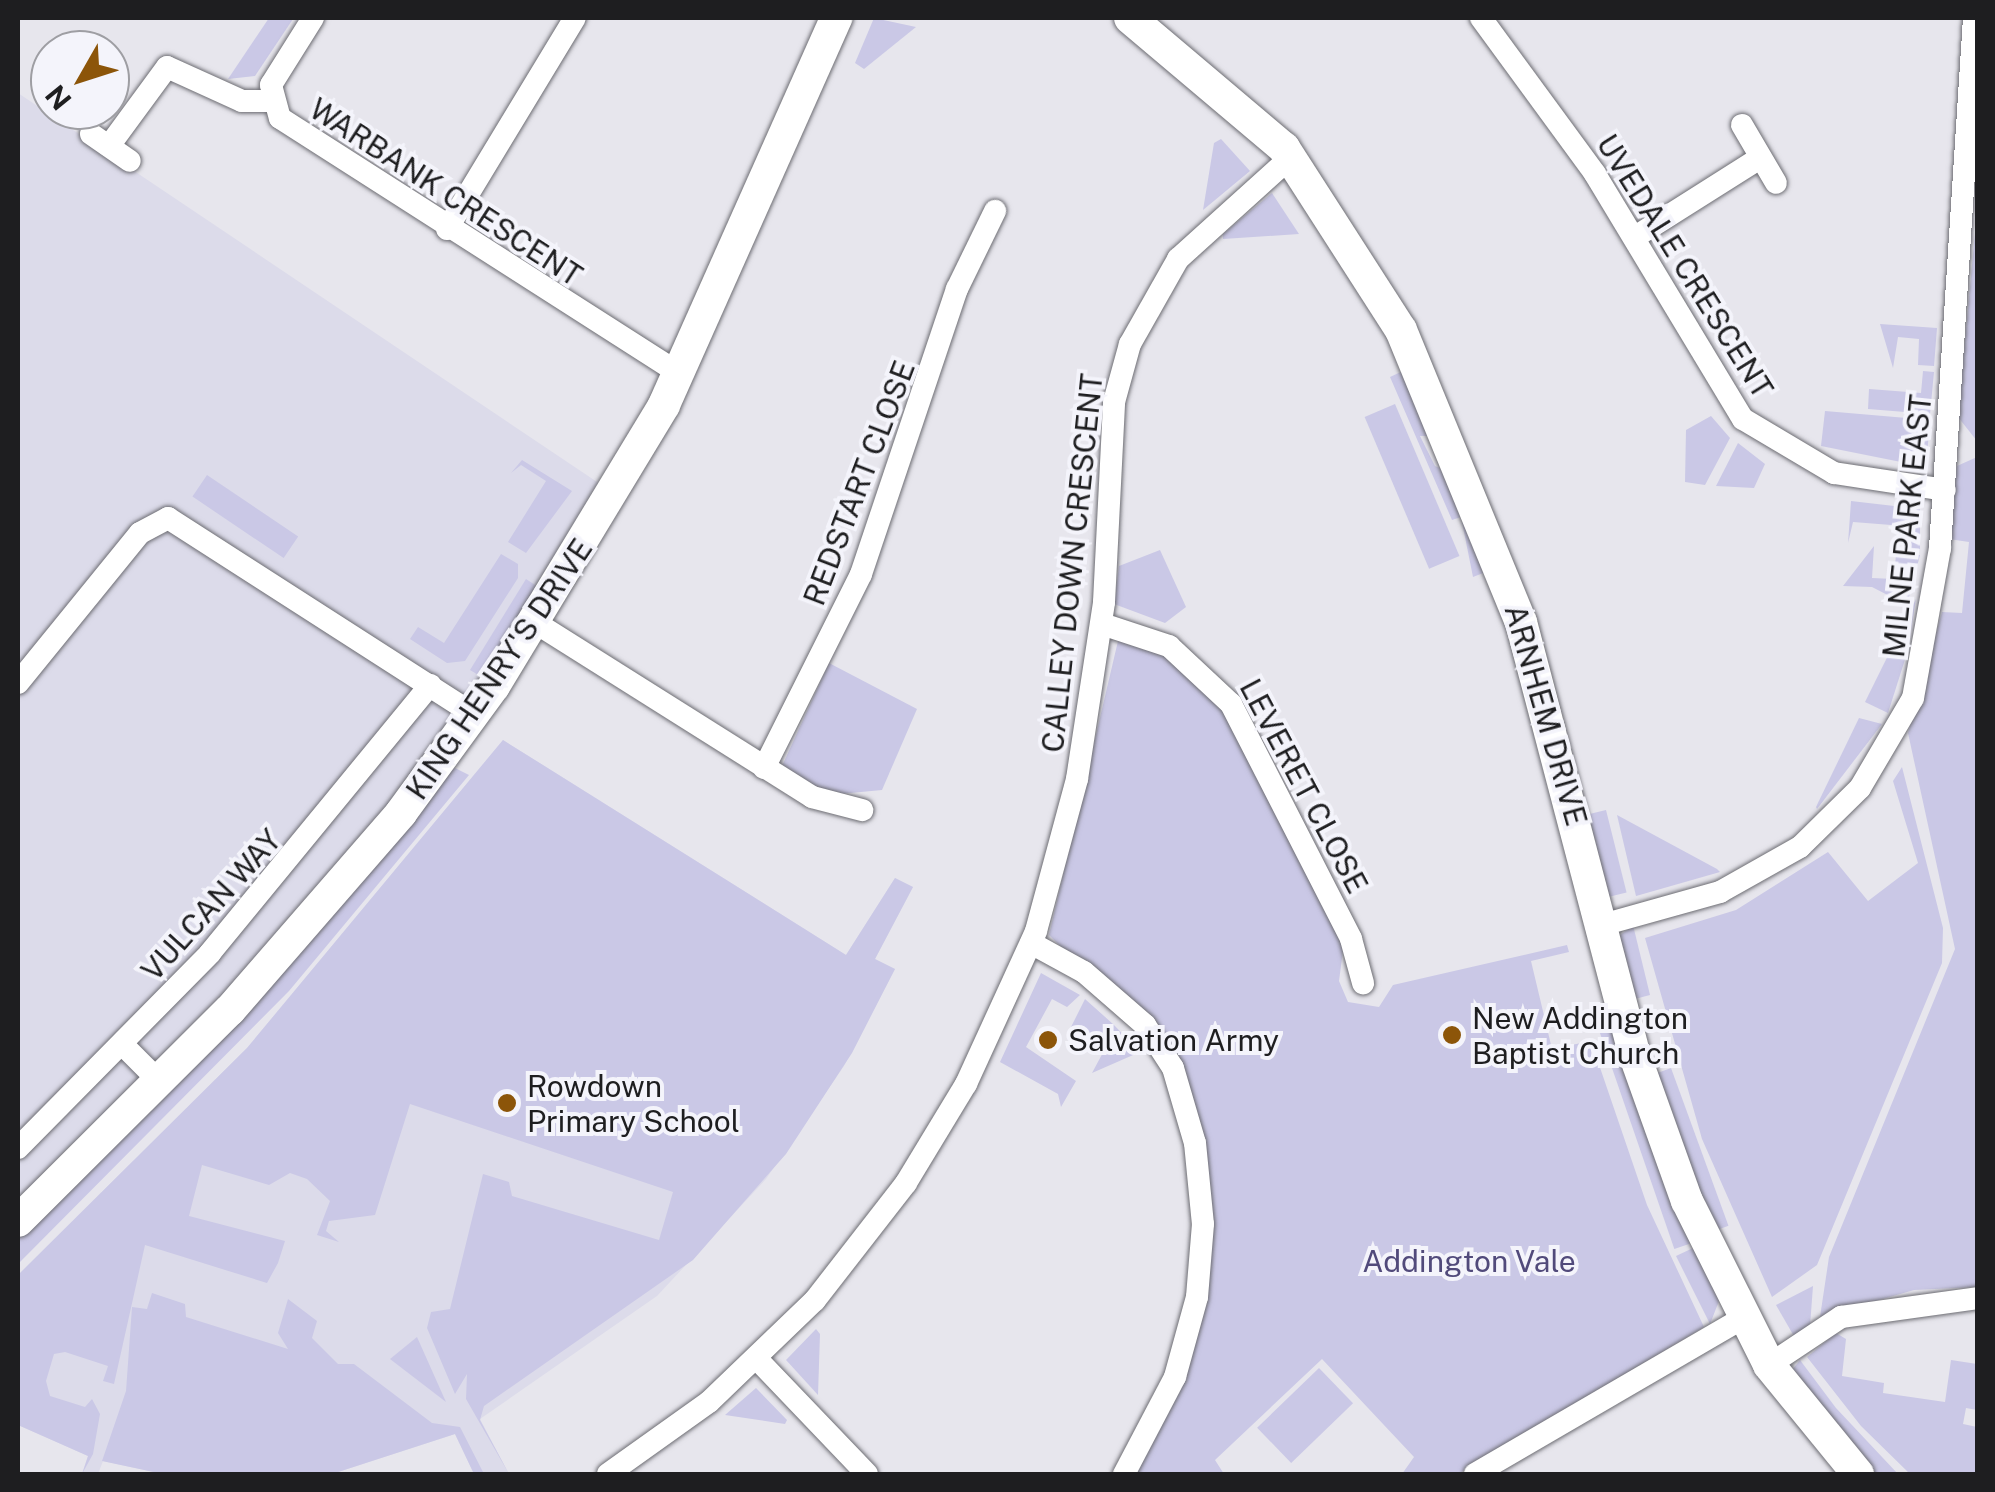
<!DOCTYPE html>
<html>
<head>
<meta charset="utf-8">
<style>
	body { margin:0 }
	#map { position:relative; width:1995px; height:1492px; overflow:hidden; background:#e7e6ed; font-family:"Public Sans",sans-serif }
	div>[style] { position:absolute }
	.built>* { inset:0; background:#dcdbea }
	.green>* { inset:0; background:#cac8e6; transform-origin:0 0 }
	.roads { filter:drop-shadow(0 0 2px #6c6c72) drop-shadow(0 0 2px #6c6c72) }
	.street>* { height:22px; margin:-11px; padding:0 11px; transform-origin:11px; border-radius:11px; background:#fff }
	.secondary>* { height:32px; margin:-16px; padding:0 16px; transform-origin:16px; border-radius:16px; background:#fff }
	.dots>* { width:28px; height:28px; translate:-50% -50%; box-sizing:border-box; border:5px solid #f4f4fb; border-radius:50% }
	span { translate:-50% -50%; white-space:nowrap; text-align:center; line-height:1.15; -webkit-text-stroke:8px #f4f4fb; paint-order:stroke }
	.street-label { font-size:30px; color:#1e1e20 }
	.poi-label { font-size:30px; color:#1e1e20 }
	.left { translate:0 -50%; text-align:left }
	.park-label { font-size:30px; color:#514a7b }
	.frame { position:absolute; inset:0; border:20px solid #1e1e20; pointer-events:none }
	.north { position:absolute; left:30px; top:30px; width:100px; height:100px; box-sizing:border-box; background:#f4f4fb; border:2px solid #9e9ea3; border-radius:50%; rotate:231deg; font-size:28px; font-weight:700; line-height:40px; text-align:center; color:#1e1e20 }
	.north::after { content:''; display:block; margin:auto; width:35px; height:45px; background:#8c5509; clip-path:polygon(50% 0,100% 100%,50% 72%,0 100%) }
</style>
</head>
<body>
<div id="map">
	<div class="built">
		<i style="clip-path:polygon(18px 93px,615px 494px,475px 715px,18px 1221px)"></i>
		<i style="clip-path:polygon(503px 740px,846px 955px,895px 878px,913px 887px,875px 959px,895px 969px,844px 1066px,766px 1179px,657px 1296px,480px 1419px,509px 1474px,474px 1474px,455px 1434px,332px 1474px,163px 1474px,103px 1461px,98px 1474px,82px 1474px,88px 1456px,18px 1425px,18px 1275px,247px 1048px)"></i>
	</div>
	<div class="green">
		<i style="clip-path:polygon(269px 18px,293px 19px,255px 76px,228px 79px)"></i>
		<i style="clip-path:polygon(874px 18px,916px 27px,864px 69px,855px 63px)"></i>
		<i style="clip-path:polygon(1221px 139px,1250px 171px,1203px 210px,1214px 143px)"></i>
		<i style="clip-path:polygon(1272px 193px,1299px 234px,1223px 239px,1223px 234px)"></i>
		<i style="clip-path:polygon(1977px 211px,1977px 441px,1958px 417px)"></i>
		<i style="clip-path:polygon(1880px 324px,1937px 328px,1934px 366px,1918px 365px,1919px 339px,1898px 337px,1893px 368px)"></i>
		<i style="clip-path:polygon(1407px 369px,1436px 436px,1420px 436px,1435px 466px,1452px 473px,1491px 570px,1473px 577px,1461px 517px,1452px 520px,1390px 377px)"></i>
		<i style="clip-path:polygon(1923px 371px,1934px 372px,1930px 414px,1868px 409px,1869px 389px,1921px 393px)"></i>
		<i style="left:1395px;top:404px;width:165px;height:33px;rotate:67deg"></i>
		<i style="clip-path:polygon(1825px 411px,1930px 420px,1926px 467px,1821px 446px)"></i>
		<i style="clip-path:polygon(1711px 416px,1730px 438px,1705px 485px,1685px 482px,1686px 430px)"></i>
		<i style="clip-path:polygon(1738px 443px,1765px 464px,1754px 488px,1716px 486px)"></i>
		<i style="clip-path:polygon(1977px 457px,1977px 1287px,1914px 1290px,1820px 1317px,1829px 1257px,1955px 949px,1908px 733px,1942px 612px,1962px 613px,1969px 542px,1949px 539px,1957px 466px)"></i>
		<i style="clip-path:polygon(522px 460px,572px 491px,526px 553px,508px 542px,546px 481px,521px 465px,511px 473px)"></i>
		<i style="left:207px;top:475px;width:110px;height:26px;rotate:34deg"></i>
		<i style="clip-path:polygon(1851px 501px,1920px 509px,1920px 549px,1902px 548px,1904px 526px,1853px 522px,1848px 543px)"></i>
		<i style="clip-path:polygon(1874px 546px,1872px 578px,1894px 579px,1896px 554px,1920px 555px,1907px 605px,1872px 587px,1843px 586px)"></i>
		<i style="clip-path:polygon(1160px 550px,1186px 607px,1165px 623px,1114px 604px,1119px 566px)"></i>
		<i style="clip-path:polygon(501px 554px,518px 564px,518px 578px,465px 661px,447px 663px,410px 639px,418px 627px,444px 643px)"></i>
		<i style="clip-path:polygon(526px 579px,544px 591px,485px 679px,470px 670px)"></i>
		<i style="clip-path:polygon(1916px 599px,1908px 650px,1888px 713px,1865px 702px)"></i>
		<i style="clip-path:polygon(1118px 641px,1167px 657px,1223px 710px,1344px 943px,1339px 981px,1348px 1002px,1379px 1007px,1393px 985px,1567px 945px,1569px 952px,1531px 961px,1552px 1049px,1586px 1042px,1594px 1050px,1647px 1205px,1704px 1327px,1458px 1474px,1402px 1474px,1414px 1457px,1322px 1359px,1215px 1460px,1224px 1474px,1132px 1474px,1203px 1308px,1180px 1065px,1049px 935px)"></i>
		<i style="clip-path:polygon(829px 663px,917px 709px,882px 790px,829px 795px,782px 766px)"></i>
		<i style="clip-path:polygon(1859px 718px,1882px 724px,1817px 809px,1816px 807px)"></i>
		<i style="clip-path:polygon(503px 740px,846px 955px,895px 878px,913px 887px,875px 959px,895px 969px,852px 1053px,786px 1154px,693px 1260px,484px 1406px,480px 1420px,509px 1474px,466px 1399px,467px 1374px,455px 1394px,427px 1328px,431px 1312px,450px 1309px,483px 1174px,509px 1182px,512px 1196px,659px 1240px,673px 1192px,410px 1104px,375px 1215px,329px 1221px,326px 1231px,339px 1242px,317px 1235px,330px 1201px,307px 1179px,290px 1173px,269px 1185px,202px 1165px,189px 1216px,285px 1241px,278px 1263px,267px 1283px,145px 1245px,114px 1384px,103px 1381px,108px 1366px,65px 1352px,54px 1354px,46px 1381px,50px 1396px,85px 1407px,92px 1399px,100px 1414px,93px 1454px,82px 1474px,88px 1456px,18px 1425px,18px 1275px,247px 1048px)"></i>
		<i style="clip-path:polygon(453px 767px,469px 775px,289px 991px,18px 1264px,18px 1238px,143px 1117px)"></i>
		<i style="clip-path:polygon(1902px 767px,1943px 928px,1942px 963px,1817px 1265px,1772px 1297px,1702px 1139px,1645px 938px,1736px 910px,1828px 852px,1868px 901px,1918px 863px,1893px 781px)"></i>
		<i style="left:1606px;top:810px;width:85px;height:18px;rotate:76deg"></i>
		<i style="clip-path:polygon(1617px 815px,1717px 869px,1720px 872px,1636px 896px)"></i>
		<i style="clip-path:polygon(1633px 925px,1650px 995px,1631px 1000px,1618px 937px)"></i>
		<i style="clip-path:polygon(1041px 973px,1080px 995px,1067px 1007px,1052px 999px,1026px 1047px,1076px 1081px,1061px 1107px,1058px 1094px,1000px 1062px)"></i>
		<i style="clip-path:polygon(1085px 999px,1113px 1024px,1140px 1052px,1092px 1073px,1107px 1045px,1069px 1031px)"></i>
		<i style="left:1610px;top:1010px;width:247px;height:17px;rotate:71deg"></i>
		<i style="left:1671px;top:1068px;width:168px;height:18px;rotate:70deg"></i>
		<i style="clip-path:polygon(1693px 1248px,1719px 1301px,1710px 1324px,1676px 1256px)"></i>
		<i style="clip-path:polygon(1813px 1286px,1810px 1326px,1795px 1338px,1776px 1305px)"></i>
		<i style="clip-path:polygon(152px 1293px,185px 1304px,186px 1317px,288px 1349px,278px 1333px,288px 1299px,317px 1321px,312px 1338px,338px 1364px,354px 1364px,432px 1423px,460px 1427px,484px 1474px,474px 1474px,455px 1434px,332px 1474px,163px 1474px,102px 1461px,126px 1391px,132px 1307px,147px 1309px)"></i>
		<i style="clip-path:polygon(816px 1329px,820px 1334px,818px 1395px,786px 1360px)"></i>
		<i style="clip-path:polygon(1836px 1333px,1846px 1339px,1842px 1376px,1884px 1383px,1883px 1393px,1945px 1402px,1951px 1360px,1977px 1364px,1977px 1410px,1966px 1408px,1963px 1424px,1977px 1427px,1976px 1474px,1910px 1474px,1861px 1426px,1807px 1357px)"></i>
		<i style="clip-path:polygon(417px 1337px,446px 1402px,390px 1359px)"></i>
		<i style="clip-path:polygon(1800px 1360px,1836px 1408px,1898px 1474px,1872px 1474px,1792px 1370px)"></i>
		<i style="left:1319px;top:1368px;width:49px;height:86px;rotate:46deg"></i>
		<i style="clip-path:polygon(756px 1388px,787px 1420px,785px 1424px,725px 1415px)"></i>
	</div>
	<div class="roads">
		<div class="street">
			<i style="left:313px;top:18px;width:79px;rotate:122.1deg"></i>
			<i style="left:271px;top:85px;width:34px;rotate:75deg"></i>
			<i style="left:280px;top:118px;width:475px;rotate:32.6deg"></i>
			<i style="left:1481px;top:18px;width:193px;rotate:53.8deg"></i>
			<i style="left:1595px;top:174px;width:286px;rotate:58.9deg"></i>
			<i style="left:1743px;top:419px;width:106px;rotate:30.7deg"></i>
			<i style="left:1834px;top:473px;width:112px;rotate:8.7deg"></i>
			<i style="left:1742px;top:125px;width:67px;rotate:59.6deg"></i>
			<i style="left:91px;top:134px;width:47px;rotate:34.7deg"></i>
			<i style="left:109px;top:146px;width:98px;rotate:-53.7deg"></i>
			<i style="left:167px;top:67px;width:82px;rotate:24.4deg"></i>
			<i style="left:242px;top:101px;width:28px"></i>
			<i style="left:447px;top:229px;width:247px;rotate:-58.8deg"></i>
			<i style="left:1635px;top:237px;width:148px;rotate:-32.3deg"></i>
			<i style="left:536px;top:623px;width:326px;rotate:32.2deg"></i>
			<i style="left:812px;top:797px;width:52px;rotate:14.6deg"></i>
			<i style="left:1102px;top:624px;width:71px;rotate:18.2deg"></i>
			<i style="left:1169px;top:646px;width:85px;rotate:43.1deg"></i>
			<i style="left:1231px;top:704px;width:264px;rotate:62.9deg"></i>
			<i style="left:1351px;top:939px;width:46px;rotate:74.7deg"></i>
			<i style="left:18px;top:683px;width:193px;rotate:-50.9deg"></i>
			<i style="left:140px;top:533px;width:32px;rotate:-28deg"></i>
			<i style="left:168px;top:518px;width:365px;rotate:32.7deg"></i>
			<i style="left:764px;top:768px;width:217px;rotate:-63.4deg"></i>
			<i style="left:861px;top:574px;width:301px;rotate:-71.4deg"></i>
			<i style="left:957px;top:289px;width:87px;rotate:-64deg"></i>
			<i style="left:1602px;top:925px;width:123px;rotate:-15.6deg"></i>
			<i style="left:1720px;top:892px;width:92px;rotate:-29.4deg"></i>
			<i style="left:1800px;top:847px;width:84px;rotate:-44.5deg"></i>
			<i style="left:1860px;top:788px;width:104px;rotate:-59.5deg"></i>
			<i style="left:1913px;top:698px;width:152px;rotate:-79.8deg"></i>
			<i style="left:1940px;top:548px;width:531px;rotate:-86.33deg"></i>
			<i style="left:1031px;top:943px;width:60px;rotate:28.7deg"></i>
			<i style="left:1084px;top:972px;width:81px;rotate:41deg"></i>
			<i style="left:1145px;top:1025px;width:51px;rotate:56.9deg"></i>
			<i style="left:1173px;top:1068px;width:78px;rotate:73.7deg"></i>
			<i style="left:1195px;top:1143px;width:81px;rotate:84.4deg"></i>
			<i style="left:1203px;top:1224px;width:73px;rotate:94.7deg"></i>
			<i style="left:1197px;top:1297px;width:83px;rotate:105.4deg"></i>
			<i style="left:1175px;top:1377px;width:110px;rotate:117.7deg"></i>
			<i style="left:123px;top:1045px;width:54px;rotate:45deg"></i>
			<i style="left:18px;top:1148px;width:274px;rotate:-45.4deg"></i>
			<i style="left:210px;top:953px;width:347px;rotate:-50.6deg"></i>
			<i style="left:757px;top:1359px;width:159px;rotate:46.3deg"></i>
			<i style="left:1769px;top:1365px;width:87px;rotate:-33.7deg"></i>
			<i style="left:1841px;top:1317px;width:138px;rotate:-7.9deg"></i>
			<i style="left:608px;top:1474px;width:124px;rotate:-35.5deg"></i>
			<i style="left:709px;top:1402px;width:147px;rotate:-43.9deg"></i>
			<i style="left:815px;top:1300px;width:148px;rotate:-52.1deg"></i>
			<i style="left:906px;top:1183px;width:116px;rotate:-58.8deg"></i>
			<i style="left:966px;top:1084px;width:168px;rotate:-65.4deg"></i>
			<i style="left:1036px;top:931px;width:157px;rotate:-74.9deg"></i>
			<i style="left:1077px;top:779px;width:179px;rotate:-81.3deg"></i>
			<i style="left:1104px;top:602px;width:200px;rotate:-87.1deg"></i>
			<i style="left:1114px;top:402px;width:60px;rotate:-74.6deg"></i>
			<i style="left:1130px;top:344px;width:98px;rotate:-60.5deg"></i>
			<i style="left:1178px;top:259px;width:152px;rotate:-42.1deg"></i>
			<i style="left:1475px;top:1474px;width:308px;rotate:-30.2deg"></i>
		</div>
		<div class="secondary">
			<i style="left:1130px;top:18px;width:202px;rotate:40.2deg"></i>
			<i style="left:1284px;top:148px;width:216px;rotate:57.3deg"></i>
			<i style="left:1401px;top:330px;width:316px;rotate:67.7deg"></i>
			<i style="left:1521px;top:622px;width:449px;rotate:75.3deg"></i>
			<i style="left:1635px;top:1056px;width:154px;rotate:70.3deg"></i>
			<i style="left:1687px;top:1201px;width:183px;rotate:63.4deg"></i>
			<i style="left:1769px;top:1365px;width:141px;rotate:50.8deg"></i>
			<i style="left:18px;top:1221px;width:299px;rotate:-44.9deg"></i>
			<i style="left:230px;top:1010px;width:261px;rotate:-49deg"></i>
			<i style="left:401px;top:813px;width:157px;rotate:-53.8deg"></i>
			<i style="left:494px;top:686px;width:328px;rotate:-58.8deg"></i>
			<i style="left:664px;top:405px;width:424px;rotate:-66deg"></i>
		</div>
	</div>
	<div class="dots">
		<i style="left:1452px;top:1035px;background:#8c5509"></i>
		<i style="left:1048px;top:1040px;background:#8c5509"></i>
		<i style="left:507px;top:1103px;background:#8c5509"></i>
	</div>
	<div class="street-label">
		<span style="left:446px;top:192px;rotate:33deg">WARBANK CRESCENT</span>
		<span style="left:1685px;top:266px;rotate:58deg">UVEDALE CRESCENT</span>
		<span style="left:859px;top:483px;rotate:-69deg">REDSTART CLOSE</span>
		<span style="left:1907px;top:526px;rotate:-84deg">MILNE PARK EAST</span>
		<span style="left:1072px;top:563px;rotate:-84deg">CALLEY DOWN CRESCENT</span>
		<span style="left:499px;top:669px;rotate:-56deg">KING HENRY'S DRIVE</span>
		<span style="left:1546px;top:715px;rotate:74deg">ARNHEM DRIVE</span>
		<span style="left:1304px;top:786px;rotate:62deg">LEVERET CLOSE</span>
		<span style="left:211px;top:905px;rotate:-48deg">VULCAN WAY</span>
	</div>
	<div class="poi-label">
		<span class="left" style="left:1472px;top:1035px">New Addington<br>Baptist Church</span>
		<span class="left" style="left:1068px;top:1040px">Salvation Army</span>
		<span class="left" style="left:527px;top:1103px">Rowdown<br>Primary School</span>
	</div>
	<div class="park-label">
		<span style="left:1469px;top:1261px">Addington Vale</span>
	</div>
	<div class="frame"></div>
	<div class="north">N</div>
</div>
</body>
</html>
